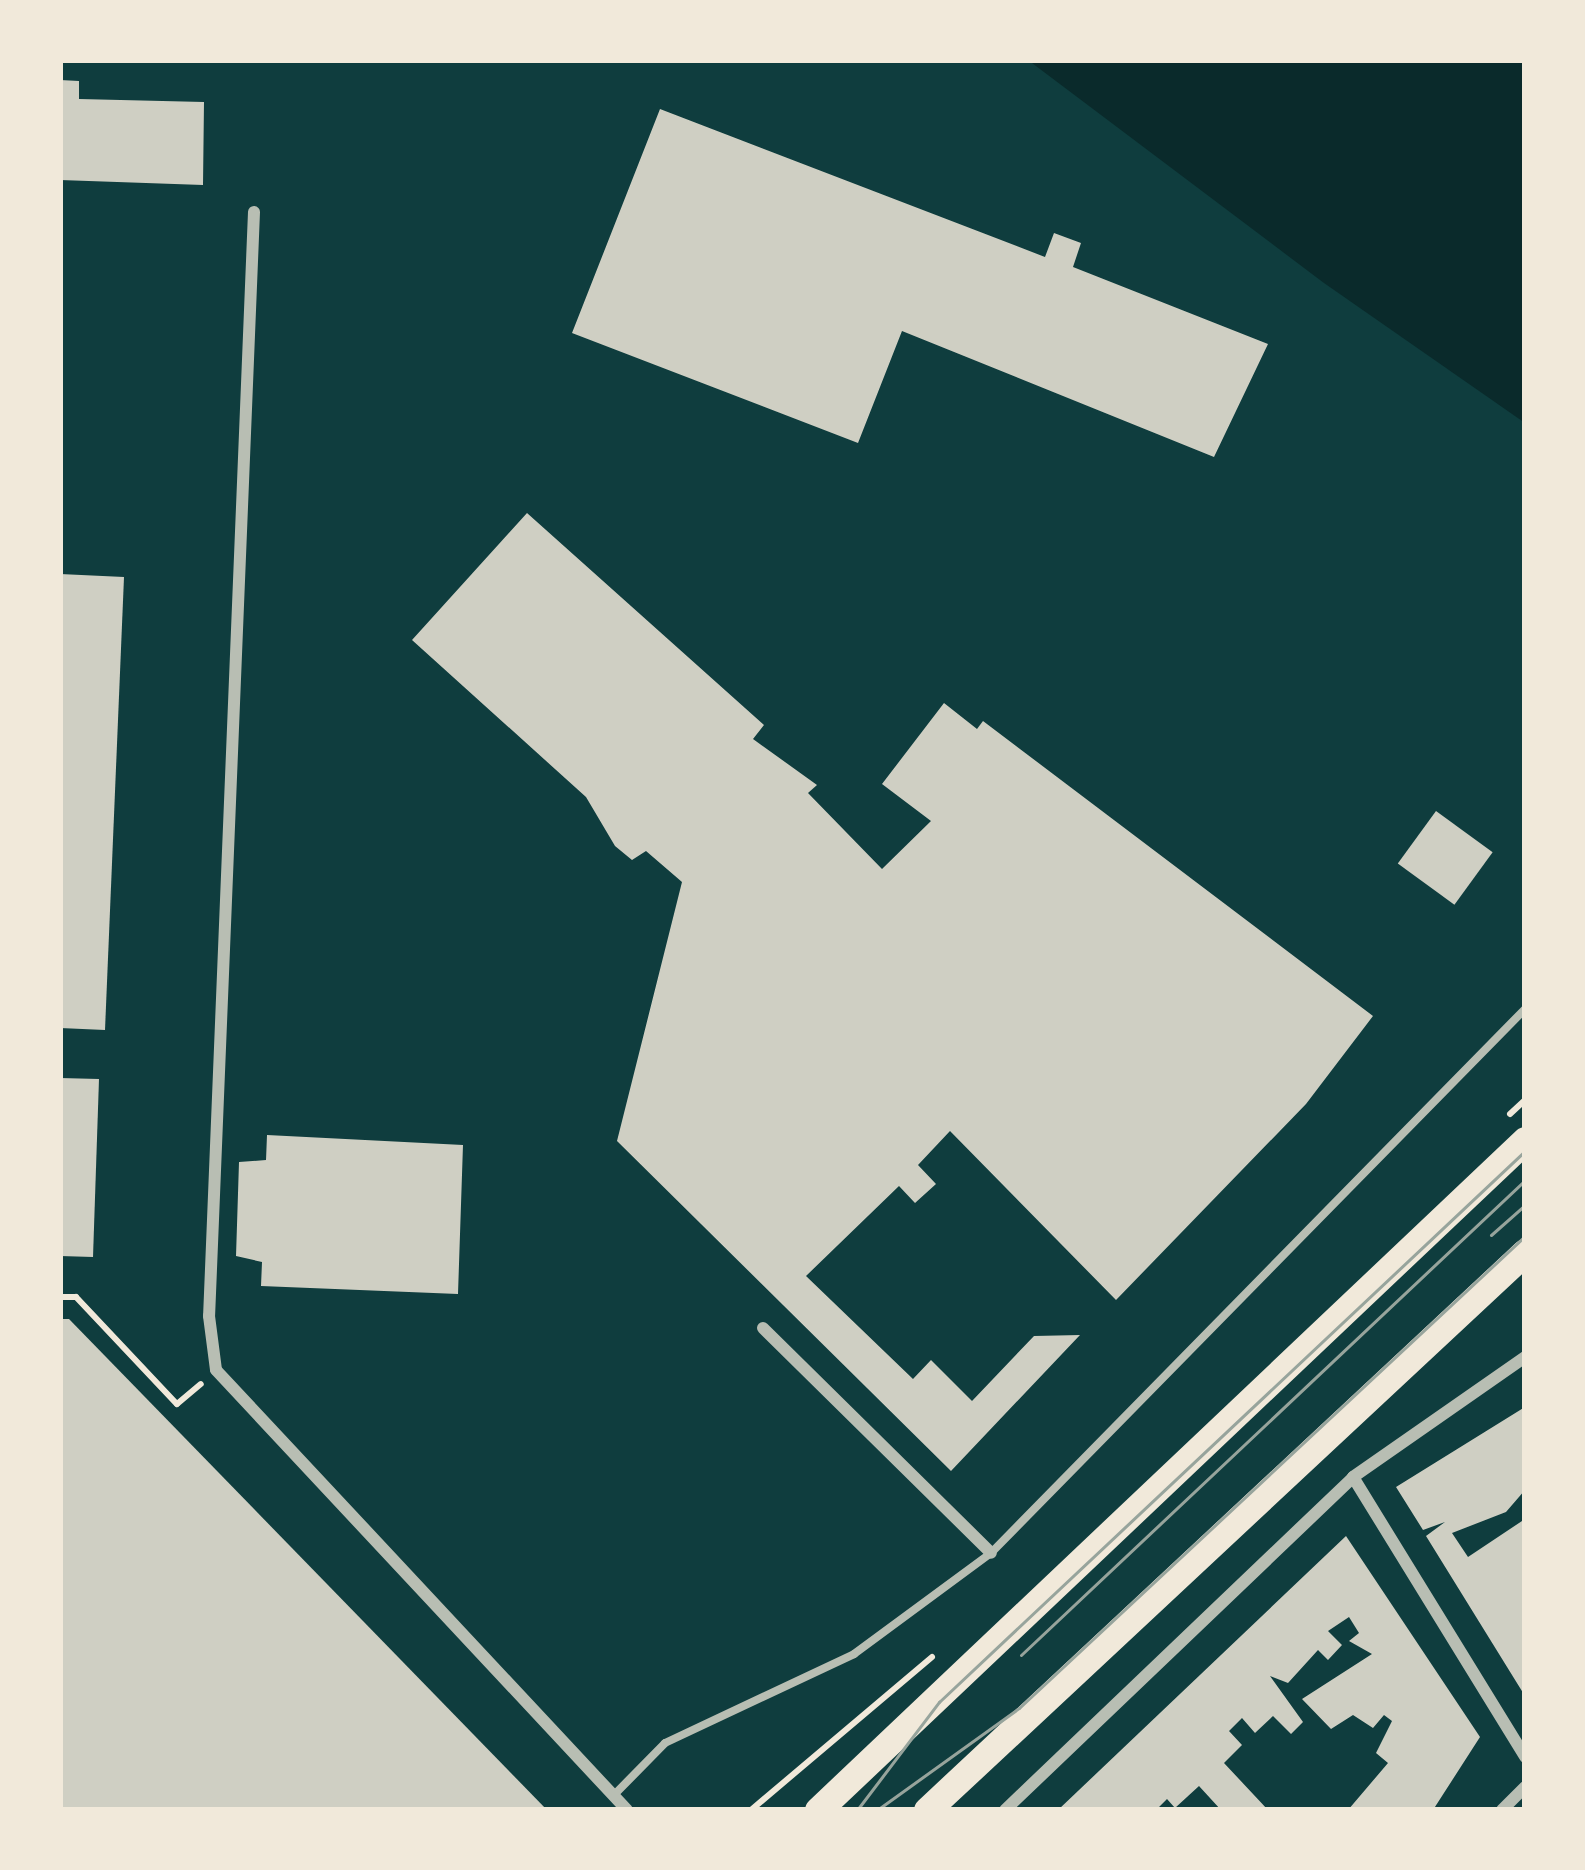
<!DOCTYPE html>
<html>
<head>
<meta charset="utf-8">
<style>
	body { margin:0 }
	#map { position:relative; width:1585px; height:1870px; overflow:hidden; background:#0f3d3e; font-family:Georgia,serif }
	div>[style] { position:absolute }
	.water>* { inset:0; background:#0a2a2b }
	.building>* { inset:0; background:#cfcfc3; transform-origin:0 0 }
	.path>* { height:6px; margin:-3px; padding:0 3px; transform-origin:3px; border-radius:3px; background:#f1e9da }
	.service>* { height:8px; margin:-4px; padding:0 4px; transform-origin:4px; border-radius:4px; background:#b8beb3 }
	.minor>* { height:12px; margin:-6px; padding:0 6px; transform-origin:6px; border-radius:6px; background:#b8beb3 }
	.primary>* { height:27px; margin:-13.5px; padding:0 13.5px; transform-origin:13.5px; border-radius:13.5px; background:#f1e9da }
	.tram>* { height:3px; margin:-1.5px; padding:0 1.5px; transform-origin:1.5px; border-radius:1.5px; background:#97a49c }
	span { translate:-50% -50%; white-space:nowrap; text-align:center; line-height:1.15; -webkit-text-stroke:12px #f1e9da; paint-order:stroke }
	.frame { position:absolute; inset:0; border:63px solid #f1e9da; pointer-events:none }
</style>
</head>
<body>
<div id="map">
	<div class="water">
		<i style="clip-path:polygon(1028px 60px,1525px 60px,1525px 423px,1324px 283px)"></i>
	</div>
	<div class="building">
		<i style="clip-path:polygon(60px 80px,79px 81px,79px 99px,204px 102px,203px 185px,60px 180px)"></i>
		<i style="clip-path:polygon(660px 109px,1045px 257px,1054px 233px,1081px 243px,1073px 267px,1268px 344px,1214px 457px,902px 331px,858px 443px,572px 333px)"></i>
		<i style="clip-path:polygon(527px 513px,764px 725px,753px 739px,817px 785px,808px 793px,882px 869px,931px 821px,882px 784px,944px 703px,977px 729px,983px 721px,1373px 1016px,1306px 1104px,1116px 1300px,950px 1131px,918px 1165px,936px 1184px,915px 1203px,899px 1186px,806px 1276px,913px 1379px,931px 1360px,972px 1401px,1034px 1336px,1080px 1335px,951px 1471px,617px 1141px,682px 882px,646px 851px,632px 860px,615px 846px,586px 797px,412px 640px)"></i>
		<i style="clip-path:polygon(60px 574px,124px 577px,105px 1030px,60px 1028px)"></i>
		<i style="left:1436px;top:811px;width:70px;height:65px;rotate:36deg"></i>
		<i style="clip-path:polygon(60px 1078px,99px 1079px,93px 1257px,60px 1256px)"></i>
		<i style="clip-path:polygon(267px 1135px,463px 1145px,458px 1294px,261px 1286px,262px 1262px,236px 1256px,239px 1162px,266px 1160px)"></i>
		<i style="clip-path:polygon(60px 1319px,69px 1319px,547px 1810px,60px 1810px)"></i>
		<i style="clip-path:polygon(1525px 1407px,1525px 1490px,1506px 1512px,1452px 1533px,1468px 1557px,1525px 1519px,1525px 1696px,1426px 1536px,1445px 1522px,1423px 1530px,1396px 1487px)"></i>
		<i style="clip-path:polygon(1346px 1536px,1480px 1737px,1433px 1810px,1348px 1810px,1388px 1763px,1376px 1753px,1392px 1721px,1384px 1715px,1373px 1728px,1353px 1715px,1331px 1729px,1302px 1699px,1372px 1654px,1349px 1641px,1359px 1633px,1349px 1617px,1328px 1631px,1342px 1645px,1328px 1660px,1318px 1650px,1288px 1683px,1270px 1676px,1303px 1722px,1291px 1734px,1273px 1716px,1255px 1733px,1242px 1718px,1229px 1731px,1242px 1745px,1224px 1763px,1268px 1810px,1221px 1810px,1199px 1786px,1175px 1808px,1167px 1799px,1156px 1810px,1058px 1810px)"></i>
	</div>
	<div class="path">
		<i style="left:1510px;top:1114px;width:21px;rotate:-43deg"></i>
		<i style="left:60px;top:1297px;width:16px"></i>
		<i style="left:76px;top:1297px;width:147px;rotate:46.7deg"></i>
		<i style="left:177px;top:1404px;width:31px;rotate:-40deg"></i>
		<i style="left:1525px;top:1320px;width:5px;rotate:90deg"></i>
		<i style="left:751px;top:1810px;width:237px;rotate:-40.2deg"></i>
	</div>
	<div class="service">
		<i style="left:613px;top:1796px;width:74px;rotate:-45.5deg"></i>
		<i style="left:665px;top:1743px;width:209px;rotate:-25.2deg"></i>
		<i style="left:854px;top:1654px;width:170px;rotate:-36.4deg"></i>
		<i style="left:991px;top:1553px;width:762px;rotate:-45.53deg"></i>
	</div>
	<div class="minor">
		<i style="left:254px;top:212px;width:1105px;rotate:92.33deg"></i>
		<i style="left:209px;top:1316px;width:54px;rotate:82.6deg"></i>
		<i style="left:216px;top:1370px;width:602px;rotate:46.95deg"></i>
		<i style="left:763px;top:1328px;width:320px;rotate:44.6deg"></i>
		<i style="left:1353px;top:1477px;width:329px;rotate:58.4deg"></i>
		<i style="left:1005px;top:1810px;width:482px;rotate:-43.7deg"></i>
		<i style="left:1353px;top:1477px;width:210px;rotate:-34.9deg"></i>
		<i style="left:1502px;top:1810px;width:33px;rotate:-45deg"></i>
	</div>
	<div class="primary">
		<i style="left:818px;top:1810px;width:974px;rotate:-43.46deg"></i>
		<i style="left:927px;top:1810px;width:818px;rotate:-43.02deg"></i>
	</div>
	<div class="tram">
		<i style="left:1491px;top:1235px;width:45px;rotate:-41.4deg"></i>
		<i style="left:1021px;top:1655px;width:693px;rotate:-43.3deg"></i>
		<i style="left:857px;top:1810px;width:136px;rotate:-52.8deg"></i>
		<i style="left:939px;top:1702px;width:804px;rotate:-43.24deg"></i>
		<i style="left:877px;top:1810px;width:175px;rotate:-35.7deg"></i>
		<i style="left:1019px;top:1708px;width:692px;rotate:-43.01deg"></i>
	</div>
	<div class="frame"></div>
</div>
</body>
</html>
